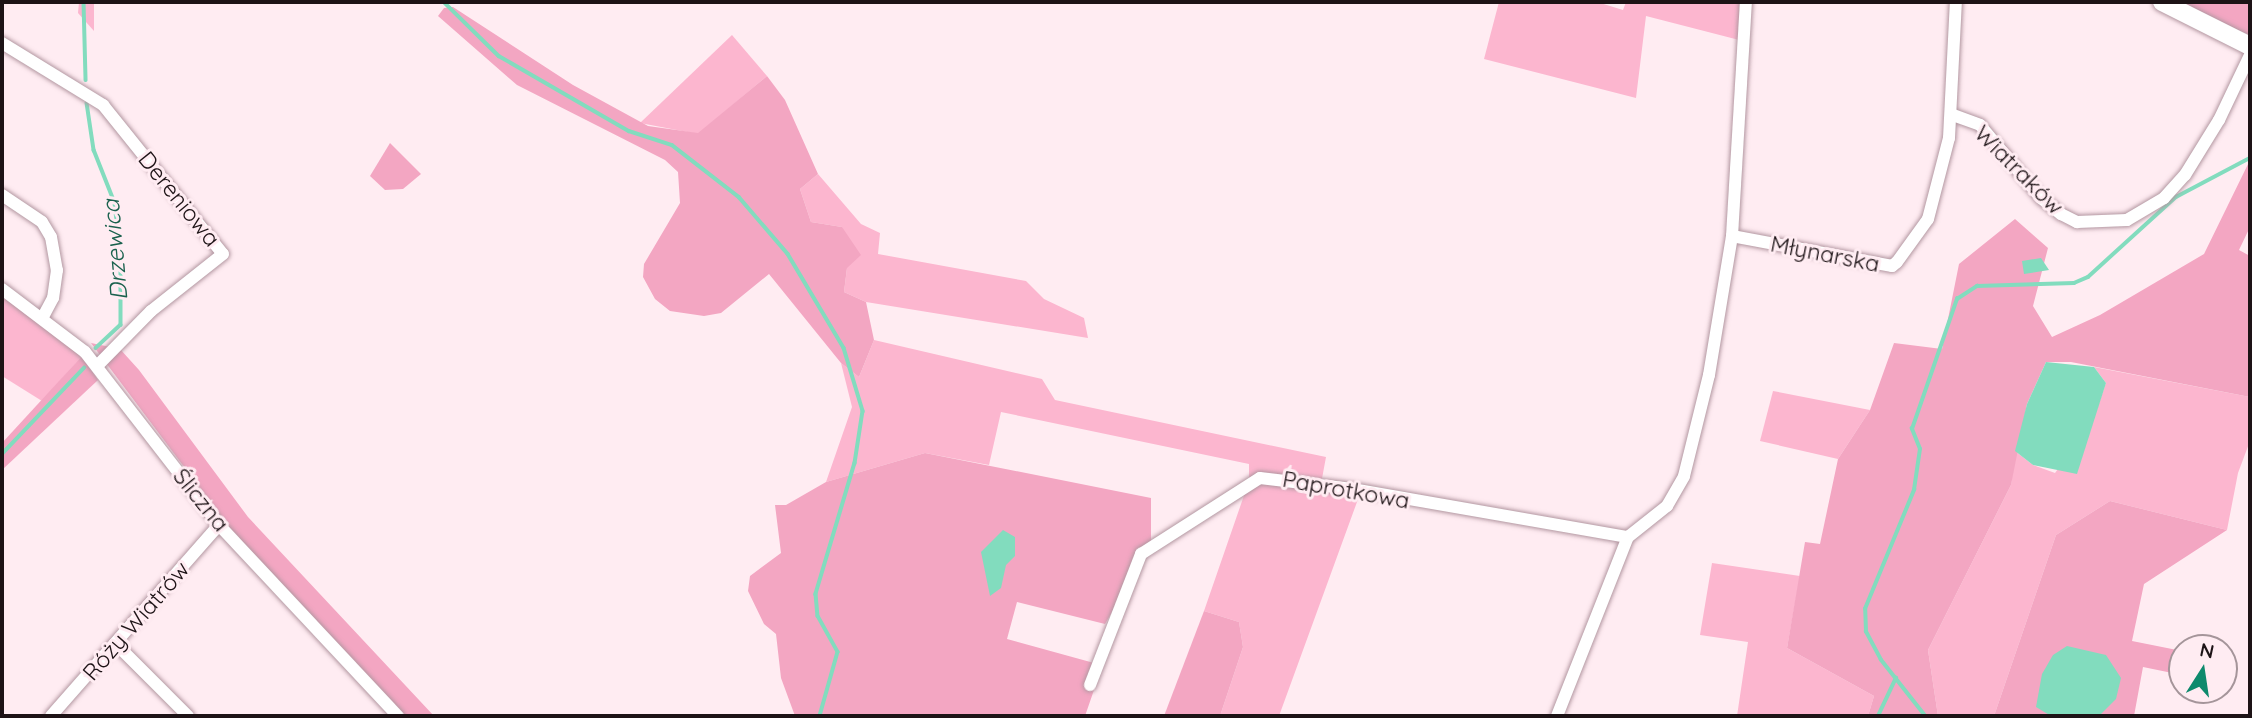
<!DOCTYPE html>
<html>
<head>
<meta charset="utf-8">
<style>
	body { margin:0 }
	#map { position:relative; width:2252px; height:718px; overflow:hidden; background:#ffecf2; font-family:Quicksand,sans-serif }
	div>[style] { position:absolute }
	.green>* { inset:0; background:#fcb6cf }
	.forest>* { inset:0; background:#f3a6c2 }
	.water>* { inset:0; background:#82dcbe }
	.stream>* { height:3.5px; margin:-1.75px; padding:0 1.75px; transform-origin:1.75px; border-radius:1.75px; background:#82dcbe }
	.roads { filter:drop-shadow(0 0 2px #b397a1) drop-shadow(0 0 2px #b397a1) }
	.street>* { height:12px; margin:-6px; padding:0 6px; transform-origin:6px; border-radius:6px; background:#fff }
	.secondary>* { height:18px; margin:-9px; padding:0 9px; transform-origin:9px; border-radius:9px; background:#fff }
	span { translate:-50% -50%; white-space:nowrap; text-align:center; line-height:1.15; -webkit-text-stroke:6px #ffecf2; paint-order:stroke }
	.street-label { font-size:23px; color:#1d1316 }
	.water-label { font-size:24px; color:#1a614d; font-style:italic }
	.frame { position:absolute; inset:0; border:4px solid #1d1316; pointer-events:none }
	.north { position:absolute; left:2168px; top:634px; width:70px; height:70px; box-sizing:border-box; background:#ffecf2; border:2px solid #a5959a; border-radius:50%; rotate:12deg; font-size:19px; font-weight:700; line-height:28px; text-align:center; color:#1d1316 }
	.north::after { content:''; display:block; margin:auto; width:24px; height:32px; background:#0e8a6d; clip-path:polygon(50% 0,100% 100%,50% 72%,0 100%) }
</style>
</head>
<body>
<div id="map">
	<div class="green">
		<i style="clip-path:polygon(79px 2px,94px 2px,94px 31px,78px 13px)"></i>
		<i style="clip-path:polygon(1499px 2px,1597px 2px,1623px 10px,1626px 2px,1744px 2px,1743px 41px,1646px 16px,1636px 98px,1484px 59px)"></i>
		<i style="clip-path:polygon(732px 35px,767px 76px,698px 134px,640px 123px)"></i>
		<i style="clip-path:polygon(818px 174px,861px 224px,880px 233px,878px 254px,1026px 281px,1044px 299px,1084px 318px,1088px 338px,866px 302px,844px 292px,847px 268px,842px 227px,811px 222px,800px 189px)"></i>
		<i style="clip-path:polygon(2px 295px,82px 356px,42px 401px,2px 376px)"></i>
		<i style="clip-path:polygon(874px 340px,1042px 379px,1055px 400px,1326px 457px,1321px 484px,1361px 491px,1279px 716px,1220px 716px,1243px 647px,1239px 622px,1204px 611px,1249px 481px,1249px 464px,1001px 412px,989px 465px,925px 453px,826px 482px,852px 407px,841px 363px,859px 377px)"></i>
		<i style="clip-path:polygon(2094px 367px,2250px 397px,2250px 441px,2238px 473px,2227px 530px,2110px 501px,2056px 535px,1994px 716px,1938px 716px,1928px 650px,2011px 485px,2015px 451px,2033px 465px,2055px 473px,2092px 423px,2106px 383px)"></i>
		<i style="clip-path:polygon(1773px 391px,1870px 410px,1838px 459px,1760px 441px)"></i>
		<i style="clip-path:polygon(1712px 563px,1800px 576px,1787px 648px,1874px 696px,1868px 716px,1737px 716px,1748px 642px,1700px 635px)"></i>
	</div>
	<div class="forest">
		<i style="clip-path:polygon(2170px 2px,2250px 2px,2250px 35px)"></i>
		<i style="clip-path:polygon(453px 7px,573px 85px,648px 126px,698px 133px,767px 76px,785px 100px,818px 174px,800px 189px,811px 222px,842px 227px,861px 255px,847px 268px,844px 292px,866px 302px,874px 340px,859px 377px,841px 363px,769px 274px,721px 313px,704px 316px,670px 311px,655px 299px,643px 277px,644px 264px,680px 203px,678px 172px,665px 160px,517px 85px,438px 16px,444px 8px)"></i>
		<i style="clip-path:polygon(390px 143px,421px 174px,403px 189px,385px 190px,370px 176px)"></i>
		<i style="clip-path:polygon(2250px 160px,2250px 227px,2239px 250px,2250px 256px,2250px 397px,2071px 362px,2046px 362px,2027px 404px,2011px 485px,1928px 650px,1938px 716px,1868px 716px,1874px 696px,1787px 648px,1805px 542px,1820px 544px,1838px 459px,1870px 410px,1894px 343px,1942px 349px,1959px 264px,2015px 219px,2048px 248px,2033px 306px,2052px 337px,2100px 315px,2204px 254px)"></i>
		<i style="clip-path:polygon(91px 343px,120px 349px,139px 370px,248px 517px,434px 716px,405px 716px,233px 532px)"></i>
		<i style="clip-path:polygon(82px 356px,98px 380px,2px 470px,2px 443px)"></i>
		<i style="clip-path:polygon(925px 453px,1151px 498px,1151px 545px,1105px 624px,1017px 602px,1007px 639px,1094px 663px,1104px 661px,1085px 716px,795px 716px,781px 678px,776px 634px,764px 624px,748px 591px,750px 576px,781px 553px,775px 505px,786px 505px,826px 482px)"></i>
		<i style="clip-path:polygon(2110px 501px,2227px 530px,2144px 584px,2132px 641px,2182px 651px,2182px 675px,2143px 667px,2134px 716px,1994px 716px,2056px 535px)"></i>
		<i style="clip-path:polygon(1204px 611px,1239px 622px,1243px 647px,1220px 716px,1164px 716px)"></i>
	</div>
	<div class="water">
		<i style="clip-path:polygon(2041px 258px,2049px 270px,2024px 274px,2022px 261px)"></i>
		<i style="clip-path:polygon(2046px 362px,2094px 367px,2106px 383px,2077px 474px,2033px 465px,2015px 451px,2027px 404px)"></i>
		<i style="clip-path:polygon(1003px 530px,1015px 537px,1015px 556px,1006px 565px,1001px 588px,990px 596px,981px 552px)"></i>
		<i style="clip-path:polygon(2067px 646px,2106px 655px,2121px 678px,2116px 699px,2099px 716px,2051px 716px,2036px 707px,2042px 674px,2053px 655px)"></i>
	</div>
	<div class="stream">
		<i style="left:84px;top:2px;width:78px;rotate:88.5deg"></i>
		<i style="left:444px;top:2px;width:77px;rotate:44.5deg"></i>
		<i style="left:499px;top:56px;width:150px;rotate:30deg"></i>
		<i style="left:629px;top:131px;width:45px;rotate:18deg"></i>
		<i style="left:672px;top:145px;width:85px;rotate:37.8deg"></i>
		<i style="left:739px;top:197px;width:75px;rotate:49.3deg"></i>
		<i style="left:788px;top:254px;width:109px;rotate:59.2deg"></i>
		<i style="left:844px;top:348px;width:66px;rotate:73.2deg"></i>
		<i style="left:863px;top:411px;width:53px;rotate:98.7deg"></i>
		<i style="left:855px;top:463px;width:137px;rotate:106.6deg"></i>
		<i style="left:816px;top:594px;width:22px;rotate:85deg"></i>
		<i style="left:818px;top:616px;width:41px;rotate:60.9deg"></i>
		<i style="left:838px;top:652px;width:66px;rotate:105.7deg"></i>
		<i style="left:87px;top:103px;width:48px;rotate:81.5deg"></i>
		<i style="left:94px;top:150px;width:57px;rotate:68.4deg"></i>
		<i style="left:115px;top:203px;width:54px;rotate:83.7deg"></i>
		<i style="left:121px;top:257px;width:68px;rotate:90deg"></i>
		<i style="left:121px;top:325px;width:34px;rotate:137deg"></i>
		<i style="left:2px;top:454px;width:119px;rotate:-46.4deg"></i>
		<i style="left:1878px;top:716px;width:42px;rotate:-64.7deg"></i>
		<i style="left:1925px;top:716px;width:71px;rotate:-128.2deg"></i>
		<i style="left:1881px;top:660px;width:32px;rotate:-118deg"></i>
		<i style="left:1866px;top:632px;width:23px;rotate:-92deg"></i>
		<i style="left:1865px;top:609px;width:129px;rotate:-67.6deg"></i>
		<i style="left:1914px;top:490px;width:41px;rotate:-81.7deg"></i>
		<i style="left:1920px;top:449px;width:22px;rotate:-112deg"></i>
		<i style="left:1912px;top:429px;width:138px;rotate:-70.9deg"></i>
		<i style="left:1957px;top:299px;width:24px;rotate:-33deg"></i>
		<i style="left:1977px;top:286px;width:97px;rotate:-1.8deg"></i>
		<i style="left:2074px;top:283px;width:15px;rotate:-23deg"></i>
		<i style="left:2088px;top:277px;width:119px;rotate:-42.3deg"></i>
		<i style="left:2176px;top:197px;width:84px;rotate:-27.8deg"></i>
	</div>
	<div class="roads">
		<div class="street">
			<i style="left:2px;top:43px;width:119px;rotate:31.5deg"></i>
			<i style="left:103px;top:105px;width:191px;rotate:51.2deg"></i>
			<i style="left:223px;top:254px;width:92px;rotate:141.6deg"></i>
			<i style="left:151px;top:311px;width:77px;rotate:134.5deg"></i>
			<i style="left:1953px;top:115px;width:29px;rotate:20deg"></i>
			<i style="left:1980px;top:125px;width:95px;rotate:50.1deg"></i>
			<i style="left:2041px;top:198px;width:26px;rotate:39deg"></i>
			<i style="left:2061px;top:214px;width:18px;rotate:27deg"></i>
			<i style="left:2077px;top:222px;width:50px;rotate:-2.3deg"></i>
			<i style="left:2127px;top:220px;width:43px;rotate:-30.7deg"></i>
			<i style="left:2164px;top:198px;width:31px;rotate:-48deg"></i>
			<i style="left:2185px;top:175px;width:65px;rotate:-58.3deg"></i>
			<i style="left:2219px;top:120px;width:72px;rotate:-64.5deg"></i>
			<i style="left:2px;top:195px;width:48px;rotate:34deg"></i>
			<i style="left:42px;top:222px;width:17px;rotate:59deg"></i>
			<i style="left:51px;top:237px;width:34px;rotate:80deg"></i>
			<i style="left:57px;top:270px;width:28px;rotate:98deg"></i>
			<i style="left:53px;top:298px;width:21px;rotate:118deg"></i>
			<i style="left:1732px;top:236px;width:163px;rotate:10.6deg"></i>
			<i style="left:1892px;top:266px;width:6px;rotate:-39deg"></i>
			<i style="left:1897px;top:262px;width:53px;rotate:-54.2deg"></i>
			<i style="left:1928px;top:219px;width:84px;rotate:-75.5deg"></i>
			<i style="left:1949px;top:138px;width:136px;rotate:-87.1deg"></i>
			<i style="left:2px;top:289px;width:104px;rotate:37.2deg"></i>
			<i style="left:85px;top:352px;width:219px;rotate:52.2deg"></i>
			<i style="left:219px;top:525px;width:262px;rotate:46.9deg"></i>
			<i style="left:116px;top:644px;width:102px;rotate:45deg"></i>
			<i style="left:1090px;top:685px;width:141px;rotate:-68.7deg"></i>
			<i style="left:1141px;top:554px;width:141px;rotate:-32.6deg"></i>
			<i style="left:1260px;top:478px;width:93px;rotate:6.8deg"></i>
			<i style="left:1352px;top:489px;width:280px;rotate:9.9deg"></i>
			<i style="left:51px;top:716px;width:254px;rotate:-48.7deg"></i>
			<i style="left:1557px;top:716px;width:193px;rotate:-68.4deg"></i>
			<i style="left:1628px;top:537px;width:50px;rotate:-38.5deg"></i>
			<i style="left:1667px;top:506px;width:34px;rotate:-60deg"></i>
			<i style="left:1684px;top:476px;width:104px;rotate:-76.1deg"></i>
			<i style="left:1709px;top:375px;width:141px;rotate:-80.6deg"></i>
			<i style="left:1732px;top:236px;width:234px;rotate:-86.6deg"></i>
		</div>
		<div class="secondary">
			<i style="left:2162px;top:2px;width:98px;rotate:26.6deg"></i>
		</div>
	</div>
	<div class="street-label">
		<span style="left:2019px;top:170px;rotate:45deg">Wiatraków</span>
		<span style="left:179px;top:199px;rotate:51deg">Dereniowa</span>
		<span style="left:1825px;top:254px;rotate:11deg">Młynarska</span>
		<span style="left:1346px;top:490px;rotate:10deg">Paprotkowa</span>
		<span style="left:201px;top:500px;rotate:51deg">Śliczna</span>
		<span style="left:136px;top:621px;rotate:-49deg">Róży Wiatrów</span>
	</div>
	<div class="water-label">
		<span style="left:115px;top:250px;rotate:-95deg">Drzewica</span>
	</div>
	<div class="frame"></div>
	<div class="north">N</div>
</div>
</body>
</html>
